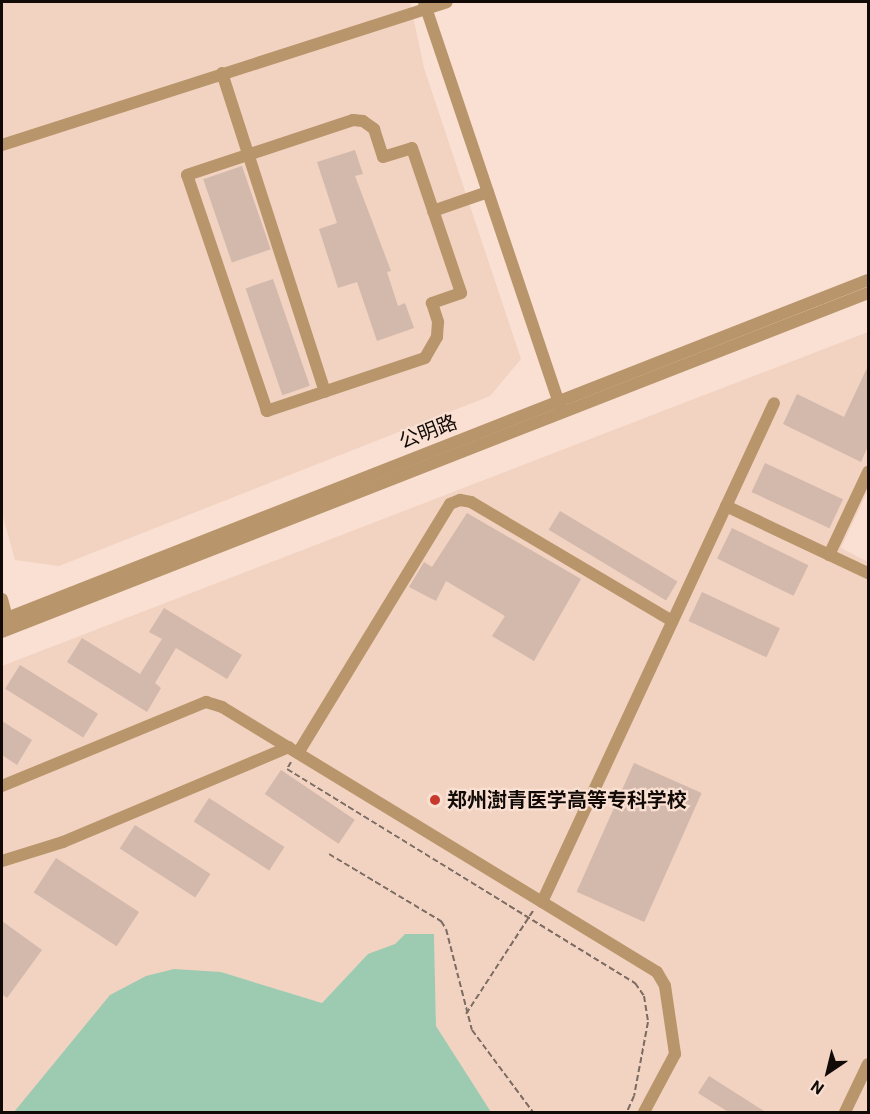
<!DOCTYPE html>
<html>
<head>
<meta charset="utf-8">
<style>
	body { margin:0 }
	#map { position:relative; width:870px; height:1114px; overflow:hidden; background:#f9e0d2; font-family:Roboto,"Noto Sans SC",sans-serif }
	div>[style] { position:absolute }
	.built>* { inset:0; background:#f2d2c0 }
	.green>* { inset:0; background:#9ccbb1 }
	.building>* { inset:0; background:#d2b9ac; transform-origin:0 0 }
	.path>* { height:2px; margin-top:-1px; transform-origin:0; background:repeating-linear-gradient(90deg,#7b6c63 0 6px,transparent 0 9px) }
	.minor>* { height:12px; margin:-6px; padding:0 6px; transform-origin:6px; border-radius:6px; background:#b8956b }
	.dots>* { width:16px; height:16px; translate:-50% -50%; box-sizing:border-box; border:3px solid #f9e0d2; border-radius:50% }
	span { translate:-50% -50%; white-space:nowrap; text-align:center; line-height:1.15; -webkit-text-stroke:4.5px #f9e0d2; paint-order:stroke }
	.street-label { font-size:20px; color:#120a06 }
	.poi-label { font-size:20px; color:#120a06; font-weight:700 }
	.left { translate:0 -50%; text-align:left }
	.frame { position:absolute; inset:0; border:3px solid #120a06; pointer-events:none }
	.north { position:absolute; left:798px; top:1042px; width:60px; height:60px; -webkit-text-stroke:4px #f9e0d2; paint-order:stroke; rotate:215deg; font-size:16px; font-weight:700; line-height:24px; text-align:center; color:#120a06 }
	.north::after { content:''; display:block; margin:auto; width:21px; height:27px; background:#120a06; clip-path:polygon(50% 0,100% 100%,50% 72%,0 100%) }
</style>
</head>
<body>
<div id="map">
	<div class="built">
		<i style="clip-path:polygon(2px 2px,410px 2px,424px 68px,521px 359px,490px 396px,59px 566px,15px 560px,2px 513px)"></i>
		<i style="clip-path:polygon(868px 332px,868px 490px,841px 548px,868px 562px,868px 1112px,491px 1112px,436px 1026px,434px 934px,405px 934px,388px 951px,368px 954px,322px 1003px,221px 972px,14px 1112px,2px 1112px,2px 666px)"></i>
	</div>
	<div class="green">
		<i style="clip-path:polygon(405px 934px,434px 934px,436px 1026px,491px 1112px,14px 1112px,110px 995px,146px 976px,174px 969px,221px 972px,322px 1003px,368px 954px,395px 944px)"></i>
	</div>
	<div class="building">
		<i style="clip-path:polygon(355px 150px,363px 174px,355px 176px,391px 271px,387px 272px,398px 306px,405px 303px,414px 328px,377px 341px,357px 282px,338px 288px,319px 229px,337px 223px,317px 162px)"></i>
		<i style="left:242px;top:166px;width:88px;height:41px;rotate:71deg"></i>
		<i style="left:273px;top:279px;width:113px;height:29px;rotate:71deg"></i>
		<i style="clip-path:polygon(868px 366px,868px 446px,861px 462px,783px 424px,797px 394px,844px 417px)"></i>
		<i style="left:765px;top:463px;width:86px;height:32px;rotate:25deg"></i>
		<i style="left:560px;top:511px;width:137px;height:22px;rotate:31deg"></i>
		<i style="clip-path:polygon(467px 513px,581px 579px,534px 661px,492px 636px,505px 616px,446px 581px,436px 601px,409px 587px,424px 562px,432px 567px)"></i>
		<i style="left:732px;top:528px;width:85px;height:34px;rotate:26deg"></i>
		<i style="left:702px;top:592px;width:86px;height:32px;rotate:25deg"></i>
		<i style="clip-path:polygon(164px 608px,242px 655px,227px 679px,176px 648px,155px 683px,161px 688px,147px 712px,67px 662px,82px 638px,140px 674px,162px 639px,149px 632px)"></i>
		<i style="left:20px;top:665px;width:92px;height:28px;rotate:32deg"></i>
		<i style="clip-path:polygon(2px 721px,32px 740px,17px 765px,2px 755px)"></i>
		<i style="left:634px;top:763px;width:74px;height:141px;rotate:24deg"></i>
		<i style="left:281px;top:770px;width:89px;height:29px;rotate:34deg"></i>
		<i style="left:209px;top:798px;width:90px;height:28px;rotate:33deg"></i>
		<i style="left:135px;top:825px;width:90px;height:28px;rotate:33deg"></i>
		<i style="left:56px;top:858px;width:99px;height:41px;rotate:33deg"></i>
		<i style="clip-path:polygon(2px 921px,42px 950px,7px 998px,2px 994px)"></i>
		<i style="clip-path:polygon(709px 1076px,767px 1113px,730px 1113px,698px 1093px)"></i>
	</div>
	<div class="path">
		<i style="left:291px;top:762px;width:8px;rotate:120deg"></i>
		<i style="left:287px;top:769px;width:409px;rotate:31.6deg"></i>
		<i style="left:635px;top:983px;width:16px;rotate:55deg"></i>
		<i style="left:644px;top:996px;width:26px;rotate:81deg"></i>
		<i style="left:648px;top:1022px;width:75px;rotate:100.7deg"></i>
		<i style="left:634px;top:1096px;width:17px;rotate:114deg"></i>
		<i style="left:329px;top:854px;width:131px;rotate:30.9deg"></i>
		<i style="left:441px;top:921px;width:9px;rotate:58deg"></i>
		<i style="left:446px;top:929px;width:104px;rotate:75.6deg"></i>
		<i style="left:472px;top:1030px;width:102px;rotate:53.4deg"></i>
		<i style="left:466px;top:1014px;width:123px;rotate:-57deg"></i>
	</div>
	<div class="minor">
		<i style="left:424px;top:2px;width:428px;rotate:71.4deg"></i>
		<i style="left:222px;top:73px;width:335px;rotate:72.1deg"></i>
		<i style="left:353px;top:120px;width:10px;rotate:6deg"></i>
		<i style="left:363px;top:121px;width:14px;rotate:36deg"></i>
		<i style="left:374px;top:129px;width:29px;rotate:72deg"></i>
		<i style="left:383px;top:157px;width:30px;rotate:-17deg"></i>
		<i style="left:412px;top:148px;width:153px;rotate:71.3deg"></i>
		<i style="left:461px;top:293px;width:31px;rotate:161deg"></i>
		<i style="left:432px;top:303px;width:20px;rotate:72deg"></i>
		<i style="left:438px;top:322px;width:15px;rotate:94deg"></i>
		<i style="left:437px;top:337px;width:24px;rotate:120deg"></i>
		<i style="left:425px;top:358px;width:167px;rotate:161.5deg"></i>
		<i style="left:267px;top:411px;width:249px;rotate:-108.7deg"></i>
		<i style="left:187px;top:175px;width:175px;rotate:-18.3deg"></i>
		<i style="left:2px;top:145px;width:467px;rotate:-17.8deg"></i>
		<i style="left:433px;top:211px;width:58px;rotate:-19.1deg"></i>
		<i style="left:726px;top:506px;width:157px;rotate:25.3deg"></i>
		<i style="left:829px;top:555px;width:92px;rotate:-64.8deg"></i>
		<i style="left:2px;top:599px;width:27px;rotate:75deg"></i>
		<i style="left:2px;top:620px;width:930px;rotate:-21.44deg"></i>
		<i style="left:2px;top:632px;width:930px;rotate:-21.38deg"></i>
		<i style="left:298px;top:753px;width:292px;rotate:-58.6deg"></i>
		<i style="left:450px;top:504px;width:11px;rotate:-22deg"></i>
		<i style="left:460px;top:500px;width:11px;rotate:10deg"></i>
		<i style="left:471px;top:502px;width:234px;rotate:30.6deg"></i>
		<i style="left:2px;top:786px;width:221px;rotate:-22.4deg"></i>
		<i style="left:206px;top:702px;width:17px;rotate:17deg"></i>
		<i style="left:222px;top:707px;width:509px;rotate:31.35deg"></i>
		<i style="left:657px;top:972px;width:16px;rotate:60deg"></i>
		<i style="left:665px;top:986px;width:69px;rotate:81.6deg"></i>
		<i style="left:675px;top:1054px;width:66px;rotate:118.1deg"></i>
		<i style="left:2px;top:861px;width:64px;rotate:-17.3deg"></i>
		<i style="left:63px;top:842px;width:245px;rotate:-22.8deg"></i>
		<i style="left:542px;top:902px;width:550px;rotate:-65.06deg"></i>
		<i style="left:845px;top:1112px;width:53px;rotate:-64.4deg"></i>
	</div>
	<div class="dots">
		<i style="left:435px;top:800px;background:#c73a2b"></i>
	</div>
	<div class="street-label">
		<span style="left:428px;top:432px;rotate:-21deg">公明路</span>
	</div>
	<div class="poi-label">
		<span class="left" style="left:447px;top:800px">郑州澍青医学高等专科学校</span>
	</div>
	<div class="frame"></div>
	<div class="north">N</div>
</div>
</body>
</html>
